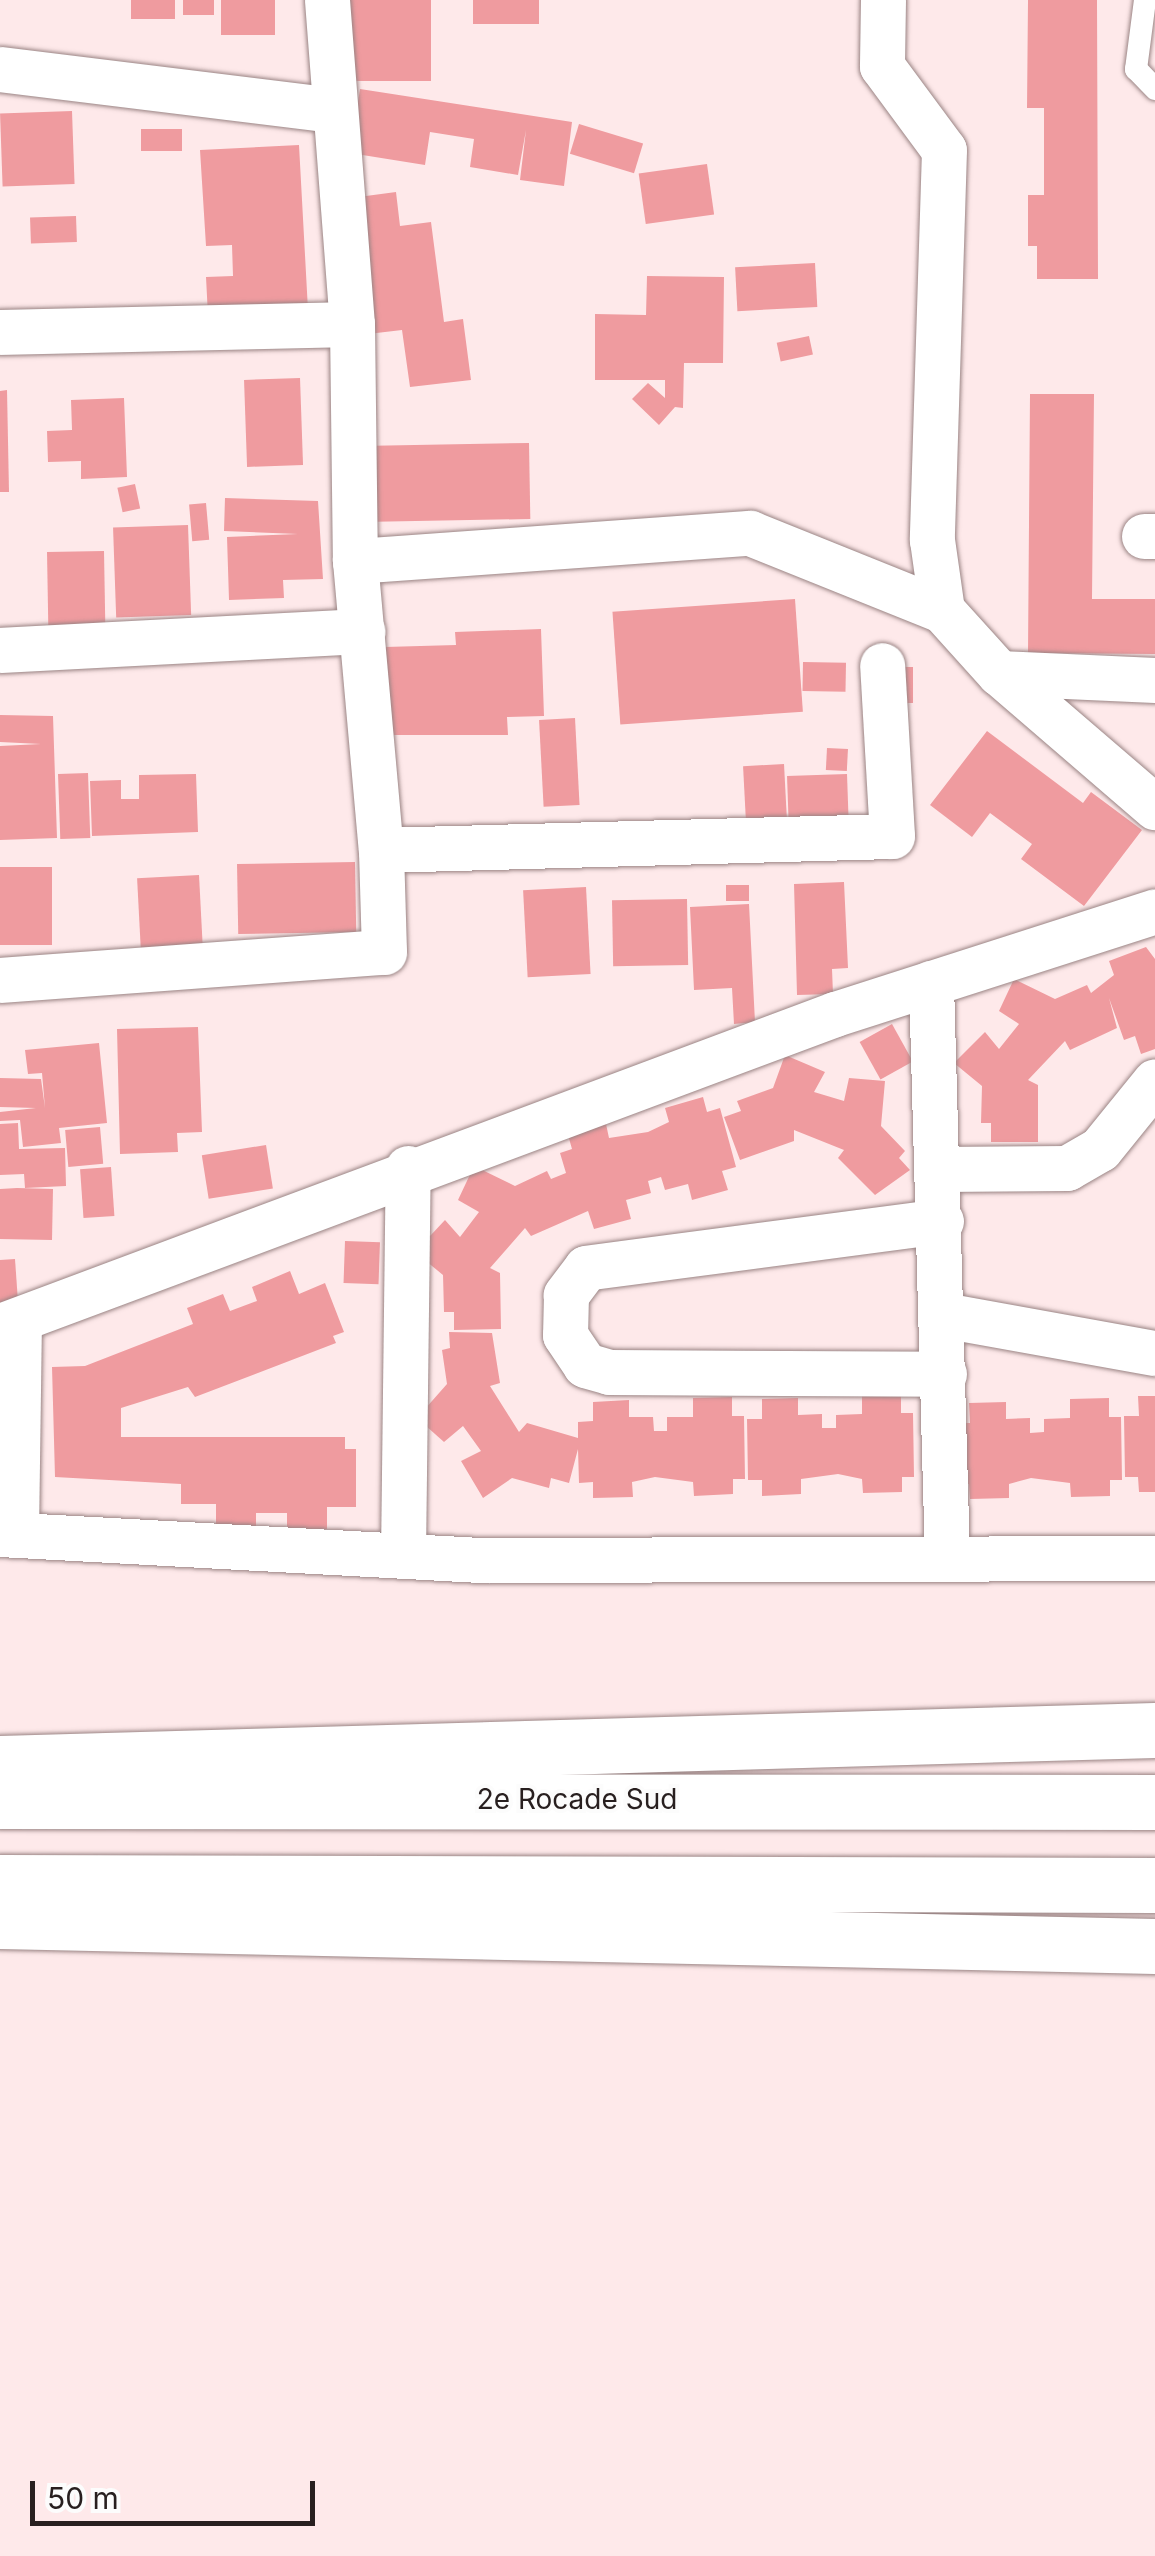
<!DOCTYPE html>
<html>
<head>
<meta charset="utf-8">
<style>
	body { margin:0 }
	#map { position:relative; width:1155px; height:2556px; overflow:hidden; background:#fee9ea; font-family:Inter,sans-serif }
	div>[style] { position:absolute }
	.building>* { inset:0; background:#ef9b9f; transform-origin:0 0 }
	.roads { filter:drop-shadow(0 0 2px #9a8484) drop-shadow(0 0 2px #9a8484) }
	.service>* { height:22px; margin:-11px; padding:0 11px; transform-origin:11px; border-radius:11px; background:#fff }
	.minor>* { height:45px; margin:-22.5px; padding:0 22.5px; transform-origin:22.5px; border-radius:22.5px; background:#fff }
	.motorway>* { height:55px; margin:-27.5px; padding:0 27.5px; transform-origin:27.5px; border-radius:27.5px; background:#fff }
	span { translate:-50% -50%; white-space:nowrap; text-align:center; line-height:1.15; -webkit-text-stroke:8px #fcfcfc; paint-order:stroke }
	.street-label { font-size:28px; color:#281f1f }
	.scale { position:absolute; left:30px; top:2481px; width:285px; height:45px; box-sizing:border-box; border:5px solid #281f1f; border-top:0; padding-left:12px; font-size:30px; line-height:35px; white-space:nowrap; color:#281f1f; -webkit-text-stroke:8px #fcfcfc; paint-order:stroke }
</style>
</head>
<body>
<div id="map">
	<div class="building">
		<i style="left:131px;top:0;width:44px;height:19px"></i>
		<i style="left:183px;top:0;width:31px;height:15px"></i>
		<i style="left:221px;top:0;width:54px;height:35px"></i>
		<i style="left:349px;top:0;width:82px;height:81px"></i>
		<i style="left:473px;top:0;width:66px;height:24px"></i>
		<i style="clip-path:polygon(1028px 0,1097px 0,1098px 279px,1037px 279px,1037px 246px,1028px 246px,1028px 195px,1044px 195px,1044px 108px,1027px 108px)"></i>
		<i style="clip-path:polygon(360px 89px,572px 122px,564px 186px,520px 180px,526px 130px,518px 175px,470px 167px,474px 139px,430px 132px,425px 165px,350px 153px)"></i>
		<i style="left:72px;top:111px;width:73px;height:72px;rotate:88deg"></i>
		<i style="left:579px;top:124px;width:67px;height:31px;rotate:17deg"></i>
		<i style="left:182px;top:129px;width:22px;height:41px;rotate:90deg"></i>
		<i style="clip-path:polygon(299px 145px,308px 310px,208px 316px,206px 277px,233px 276px,232px 245px,206px 246px,200px 150px)"></i>
		<i style="left:707px;top:164px;width:51px;height:69px;rotate:82deg"></i>
		<i style="clip-path:polygon(396px 192px,400px 226px,431px 222px,444px 322px,463px 319px,471px 380px,410px 387px,402px 330px,368px 334px,351px 198px)"></i>
		<i style="left:76px;top:216px;width:26px;height:46px;rotate:88deg"></i>
		<i style="left:815px;top:263px;width:44px;height:80px;rotate:87deg"></i>
		<i style="clip-path:polygon(647px 276px,724px 277px,723px 363px,684px 363px,683px 408px,675px 407px,659px 425px,632px 399px,648px 383px,665px 398px,665px 380px,595px 380px,595px 314px,646px 315px)"></i>
		<i style="left:809px;top:336px;width:19px;height:33px;rotate:78deg"></i>
		<i style="left:300px;top:378px;width:87px;height:56px;rotate:88deg"></i>
		<i style="clip-path:polygon(7px 390px,9px 492px,0 492px,0 391px)"></i>
		<i style="clip-path:polygon(1030px 394px,1094px 394px,1092px 599px,1155px 599px,1155px 654px,1028px 653px)"></i>
		<i style="clip-path:polygon(124px 398px,127px 477px,81px 479px,81px 461px,48px 462px,47px 431px,72px 430px,71px 400px)"></i>
		<i style="left:529px;top:443px;width:76px;height:155px;rotate:89deg"></i>
		<i style="left:135px;top:484px;width:25px;height:18px;rotate:78deg"></i>
		<i style="clip-path:polygon(225px 498px,318px 501px,323px 579px,283px 580px,284px 598px,229px 600px,227px 537px,298px 534px,224px 531px)"></i>
		<i style="left:206px;top:503px;width:37px;height:17px;rotate:85deg"></i>
		<i style="left:188px;top:525px;width:90px;height:75px;rotate:88deg"></i>
		<i style="left:104px;top:551px;width:79px;height:57px;rotate:89deg"></i>
		<i style="left:795px;top:599px;width:113px;height:183px;rotate:86deg"></i>
		<i style="clip-path:polygon(541px 629px,544px 716px,507px 717px,508px 735px,388px 735px,385px 647px,456px 645px,455px 632px)"></i>
		<i style="left:803px;top:662px;width:43px;height:29px;rotate:1deg"></i>
		<i style="left:884px;top:667px;width:29px;height:36px"></i>
		<i style="clip-path:polygon(0 715px,53px 716px,57px 838px,0 840px,0 746px,41px 744px,0 742px)"></i>
		<i style="left:575px;top:718px;width:87px;height:36px;rotate:87deg"></i>
		<i style="clip-path:polygon(987px 731px,1083px 803px,1091px 792px,1142px 830px,1084px 906px,1021px 859px,1032px 844px,990px 813px,972px 837px,930px 805px)"></i>
		<i style="left:827px;top:748px;width:21px;height:22px;rotate:3deg"></i>
		<i style="left:784px;top:764px;width:63px;height:41px;rotate:87deg"></i>
		<i style="left:88px;top:773px;width:65px;height:30px;rotate:88deg"></i>
		<i style="clip-path:polygon(196px 774px,198px 832px,92px 836px,90px 781px,121px 780px,121px 799px,139px 799px,139px 775px)"></i>
		<i style="left:847px;top:774px;width:62px;height:60px;rotate:88deg"></i>
		<i style="left:355px;top:862px;width:70px;height:118px;rotate:89deg"></i>
		<i style="left:0;top:867px;width:52px;height:78px"></i>
		<i style="left:199px;top:875px;width:74px;height:62px;rotate:87deg"></i>
		<i style="clip-path:polygon(844px 882px,848px 968px,832px 969px,833px 994px,797px 995px,794px 884px)"></i>
		<i style="left:749px;top:885px;width:16px;height:23px;rotate:90deg"></i>
		<i style="left:586px;top:887px;width:87px;height:63px;rotate:87deg"></i>
		<i style="left:687px;top:899px;width:66px;height:75px;rotate:89deg"></i>
		<i style="clip-path:polygon(749px 904px,755px 1022px,734px 1024px,732px 988px,694px 990px,690px 907px)"></i>
		<i style="clip-path:polygon(1146px 947px,1155px 959px,1155px 1049px,1141px 1054px,1135px 1036px,1124px 1040px,1109px 998px,1117px 1028px,1070px 1050px,1065px 1041px,1028px 1080px,1038px 1085px,1038px 1142px,991px 1142px,991px 1123px,981px 1123px,982px 1086px,954px 1063px,985px 1032px,999px 1049px,1019px 1024px,999px 1011px,1014px 979px,1055px 999px,1087px 985px,1091px 993px,1114px 975px,1109px 961px)"></i>
		<i style="left:892px;top:1024px;width:43px;height:37px;rotate:61deg"></i>
		<i style="clip-path:polygon(198px 1027px,202px 1132px,177px 1133px,178px 1152px,120px 1154px,117px 1029px)"></i>
		<i style="clip-path:polygon(99px 1043px,107px 1123px,59px 1128px,61px 1143px,23px 1147px,20px 1120px,0 1121px,0 1112px,36px 1108px,0 1107px,0 1078px,41px 1079px,45px 1108px,42px 1073px,28px 1074px,25px 1050px)"></i>
		<i style="clip-path:polygon(785px 1055px,825px 1072px,814px 1092px,844px 1101px,849px 1078px,885px 1081px,881px 1126px,905px 1151px,899px 1158px,910px 1170px,875px 1195px,838px 1158px,844px 1150px,794px 1130px,794px 1141px,740px 1160px,724px 1117px,741px 1111px,737px 1101px,773px 1088px)"></i>
		<i style="clip-path:polygon(703px 1097px,707px 1112px,720px 1108px,736px 1167px,722px 1171px,728px 1190px,692px 1200px,688px 1184px,665px 1190px,661px 1177px,648px 1181px,651px 1193px,626px 1200px,631px 1219px,594px 1229px,588px 1211px,531px 1236px,525px 1228px,490px 1268px,500px 1273px,501px 1329px,454px 1330px,454px 1312px,444px 1312px,443px 1275px,415px 1252px,445px 1220px,460px 1237px,479px 1212px,458px 1200px,474px 1166px,515px 1186px,547px 1171px,551px 1179px,566px 1173px,560px 1153px,572px 1149px,568px 1135px,606px 1124px,609px 1138px,648px 1132px,669px 1122px,665px 1108px)"></i>
		<i style="clip-path:polygon(18px 1123px,19px 1149px,65px 1148px,66px 1186px,25px 1188px,24px 1174px,0 1175px,0 1124px)"></i>
		<i style="left:100px;top:1127px;width:37px;height:35px;rotate:85deg"></i>
		<i style="left:266px;top:1145px;width:44px;height:65px;rotate:81deg"></i>
		<i style="left:111px;top:1167px;width:49px;height:31px;rotate:86deg"></i>
		<i style="clip-path:polygon(17px 1188px,53px 1189px,52px 1240px,0 1239px,0 1189px)"></i>
		<i style="left:345px;top:1241px;width:35px;height:42px;rotate:2deg"></i>
		<i style="clip-path:polygon(15px 1259px,19px 1316px,0 1318px,0 1260px)"></i>
		<i style="clip-path:polygon(290px 1271px,299px 1294px,325px 1283px,344px 1332px,333px 1336px,336px 1343px,195px 1397px,188px 1387px,121px 1408px,121px 1437px,345px 1437px,345px 1449px,356px 1449px,356px 1507px,327px 1507px,327px 1529px,287px 1530px,287px 1513px,256px 1513px,256px 1531px,216px 1531px,216px 1504px,181px 1504px,181px 1484px,55px 1477px,52px 1367px,85px 1366px,193px 1324px,187px 1308px,223px 1294px,230px 1311px,257px 1301px,252px 1287px)"></i>
		<i style="clip-path:polygon(449px 1332px,492px 1333px,500px 1383px,490px 1386px,519px 1432px,527px 1423px,578px 1438px,578px 1422px,593px 1421px,593px 1402px,629px 1400px,629px 1417px,653px 1417px,654px 1431px,667px 1431px,667px 1417px,693px 1417px,693px 1398px,732px 1397px,732px 1416px,744px 1416px,745px 1479px,733px 1479px,733px 1494px,694px 1496px,693px 1482px,655px 1477px,632px 1482px,633px 1497px,593px 1498px,593px 1482px,579px 1483px,578px 1449px,569px 1483px,551px 1478px,549px 1488px,512px 1478px,483px 1498px,461px 1461px,481px 1451px,463px 1426px,444px 1442px,417px 1418px,447px 1384px,442px 1350px,450px 1348px)"></i>
		<i style="clip-path:polygon(901px 1394px,901px 1413px,913px 1413px,914px 1477px,902px 1477px,902px 1492px,863px 1493px,862px 1479px,838px 1474px,801px 1479px,801px 1494px,762px 1496px,762px 1480px,748px 1480px,747px 1419px,762px 1419px,762px 1399px,798px 1398px,798px 1415px,822px 1414px,822px 1428px,836px 1428px,836px 1415px,862px 1414px,862px 1395px)"></i>
		<i style="clip-path:polygon(1138px 1396px,1155px 1396px,1155px 1492px,1139px 1492px,1138px 1477px,1125px 1477px,1124px 1416px,1139px 1416px)"></i>
		<i style="clip-path:polygon(1109px 1398px,1109px 1417px,1121px 1417px,1122px 1480px,1110px 1480px,1110px 1496px,1071px 1497px,1070px 1483px,1031px 1478px,1009px 1484px,1009px 1498px,970px 1499px,969px 1484px,956px 1484px,955px 1423px,970px 1423px,969px 1403px,1006px 1402px,1006px 1419px,1030px 1418px,1030px 1433px,1044px 1432px,1044px 1419px,1070px 1418px,1070px 1399px)"></i>
	</div>
	<div class="roads">
		<div class="service">
			<i style="left:1145px;top:0;width:70px;rotate:97.4deg"></i>
			<i style="left:1136px;top:69px;width:28px;rotate:46deg"></i>
		</div>
		<div class="minor">
			<i style="left:327px;top:0;width:325px;rotate:85.6deg"></i>
			<i style="left:352px;top:324px;width:237px;rotate:89.3deg"></i>
			<i style="left:355px;top:561px;width:290px;rotate:84.9deg"></i>
			<i style="left:381px;top:850px;width:511px;rotate:-1.57deg"></i>
			<i style="left:892px;top:836px;width:171px;rotate:-93.3deg"></i>
			<i style="left:883px;top:0;width:66px;rotate:90.9deg"></i>
			<i style="left:882px;top:66px;width:104px;rotate:53.6deg"></i>
			<i style="left:944px;top:150px;width:390px;rotate:91.8deg"></i>
			<i style="left:932px;top:540px;width:71px;rotate:81.9deg"></i>
			<i style="left:0;top:69px;width:337px;rotate:7deg"></i>
			<i style="left:0;top:332px;width:352px;rotate:-1.3deg"></i>
			<i style="left:1144px;top:536px;width:11px"></i>
			<i style="left:355px;top:561px;width:396px;rotate:-4.1deg"></i>
			<i style="left:750px;top:533px;width:207px;rotate:21.9deg"></i>
			<i style="left:942px;top:610px;width:85px;rotate:47.9deg"></i>
			<i style="left:999px;top:673px;width:156px;rotate:2.6deg"></i>
			<i style="left:0;top:650px;width:363px;rotate:-3deg"></i>
			<i style="left:999px;top:673px;width:206px;rotate:40.7deg"></i>
			<i style="left:0;top:980px;width:385px;rotate:-4.2deg"></i>
			<i style="left:384px;top:952px;width:102px;rotate:-91.7deg"></i>
			<i style="left:931px;top:983px;width:576px;rotate:88.41deg"></i>
			<i style="left:939px;top:1169px;width:128px;rotate:-0.4deg"></i>
			<i style="left:1067px;top:1168px;width:38px;rotate:-30deg"></i>
			<i style="left:1100px;top:1149px;width:87px;rotate:-51deg"></i>
			<i style="left:941px;top:1221px;width:358px;rotate:172.5deg"></i>
			<i style="left:586px;top:1268px;width:34px;rotate:127deg"></i>
			<i style="left:566px;top:1295px;width:40px;rotate:91.4deg"></i>
			<i style="left:565px;top:1335px;width:36px;rotate:56deg"></i>
			<i style="left:585px;top:1365px;width:25px;rotate:16deg"></i>
			<i style="left:609px;top:1372px;width:335px;rotate:0.3deg"></i>
			<i style="left:943px;top:1315px;width:215px;rotate:10.2deg"></i>
			<i style="left:0;top:1326px;width:891px;rotate:-20.49deg"></i>
			<i style="left:835px;top:1014px;width:336px;rotate:-17.8deg"></i>
			<i style="left:0;top:1534px;width:485px;rotate:3.1deg"></i>
			<i style="left:484px;top:1560px;width:671px;rotate:-0.17deg"></i>
			<i style="left:16px;top:1534px;width:214px;rotate:-89.2deg"></i>
			<i style="left:403px;top:1555px;width:387px;rotate:-89.3deg"></i>
		</div>
		<div class="motorway">
			<i style="left:0;top:1763px;width:1155px;rotate:-1.64deg"></i>
			<i style="left:0;top:1801px;width:1155px;rotate:0.05deg"></i>
			<i style="left:0;top:1882px;width:1155px;rotate:0.15deg"></i>
			<i style="left:0;top:1921px;width:1155px;rotate:1.24deg"></i>
		</div>
	</div>
	<div class="street-label">
		<span style="left:577px;top:1799px">2e Rocade Sud</span>
	</div>
	<div class="scale">50 m</div>
</div>
</body>
</html>
